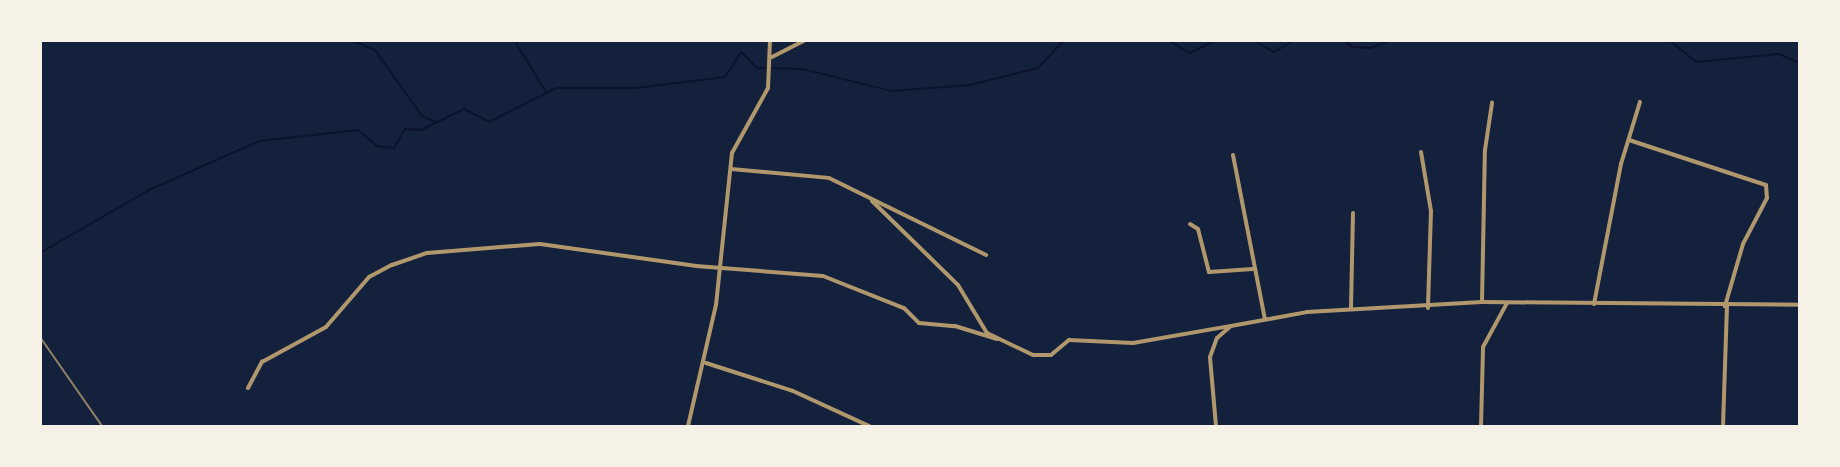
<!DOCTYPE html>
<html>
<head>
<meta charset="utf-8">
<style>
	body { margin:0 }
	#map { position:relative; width:1840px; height:467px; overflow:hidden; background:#14213d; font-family:Jost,sans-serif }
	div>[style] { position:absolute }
	.stream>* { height:2px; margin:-1px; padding:0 1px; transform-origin:1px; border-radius:1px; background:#0b132b }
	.minor>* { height:4px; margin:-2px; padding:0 2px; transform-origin:2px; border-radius:2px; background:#b1986c }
	.rail>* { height:2px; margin:-1px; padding:0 1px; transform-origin:1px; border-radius:1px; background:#918062 }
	span { translate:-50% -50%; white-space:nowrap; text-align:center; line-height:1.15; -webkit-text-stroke:4.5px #f6f1e7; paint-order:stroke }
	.frame { position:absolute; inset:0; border:42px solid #f6f1e7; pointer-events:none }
</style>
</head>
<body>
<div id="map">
	<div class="stream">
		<i style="left:351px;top:40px;width:26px;rotate:23deg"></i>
		<i style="left:375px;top:50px;width:81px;rotate:54.5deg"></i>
		<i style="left:422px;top:116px;width:15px;rotate:23deg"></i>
		<i style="left:514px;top:40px;width:61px;rotate:58.4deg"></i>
		<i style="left:1168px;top:40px;width:26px;rotate:31deg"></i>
		<i style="left:1190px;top:53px;width:30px;rotate:-26deg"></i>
		<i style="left:1253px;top:40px;width:24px;rotate:30deg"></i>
		<i style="left:1274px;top:52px;width:24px;rotate:-30deg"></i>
		<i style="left:1343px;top:40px;width:11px;rotate:38deg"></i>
		<i style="left:1352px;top:47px;width:18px;rotate:3deg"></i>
		<i style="left:1370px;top:48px;width:23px;rotate:-20deg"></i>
		<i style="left:1596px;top:40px;width:35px"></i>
		<i style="left:1669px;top:40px;width:35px;rotate:39deg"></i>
		<i style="left:1696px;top:62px;width:83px;rotate:-5.5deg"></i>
		<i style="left:1779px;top:54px;width:23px;rotate:23deg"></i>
		<i style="left:40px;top:253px;width:126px;rotate:-30deg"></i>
		<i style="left:149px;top:190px;width:120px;rotate:-24deg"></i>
		<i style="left:259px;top:141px;width:100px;rotate:-6.3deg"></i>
		<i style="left:358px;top:130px;width:25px;rotate:40deg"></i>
		<i style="left:377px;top:146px;width:17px;rotate:7deg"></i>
		<i style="left:394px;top:148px;width:22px;rotate:-60deg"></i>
		<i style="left:405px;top:129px;width:16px;rotate:4deg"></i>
		<i style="left:421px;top:130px;width:48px;rotate:-26deg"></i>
		<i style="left:464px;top:109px;width:28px;rotate:27deg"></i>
		<i style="left:489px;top:122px;width:75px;rotate:-26.9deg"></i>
		<i style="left:556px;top:88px;width:80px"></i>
		<i style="left:636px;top:88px;width:90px;rotate:-7deg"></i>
		<i style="left:725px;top:77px;width:30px;rotate:-57deg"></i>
		<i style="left:741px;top:52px;width:23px;rotate:45deg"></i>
		<i style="left:757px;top:68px;width:46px;rotate:1.2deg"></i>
		<i style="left:803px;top:69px;width:92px;rotate:13.9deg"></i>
		<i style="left:892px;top:91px;width:78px;rotate:-4.4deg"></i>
		<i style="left:970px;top:85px;width:70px;rotate:-14deg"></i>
		<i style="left:1038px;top:68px;width:38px;rotate:-47deg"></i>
	</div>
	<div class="minor">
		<i style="left:772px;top:57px;width:38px;rotate:-27deg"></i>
		<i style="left:1629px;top:140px;width:144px;rotate:18.2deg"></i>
		<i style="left:1766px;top:185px;width:13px;rotate:86deg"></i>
		<i style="left:1767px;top:198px;width:52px;rotate:117.6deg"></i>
		<i style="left:1743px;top:244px;width:65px;rotate:106.2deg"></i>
		<i style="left:1421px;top:152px;width:60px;rotate:80.4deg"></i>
		<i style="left:1431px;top:211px;width:97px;rotate:91.8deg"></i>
		<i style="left:1233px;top:155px;width:167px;rotate:79deg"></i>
		<i style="left:731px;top:169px;width:98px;rotate:5.2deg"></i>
		<i style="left:829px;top:178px;width:175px;rotate:26.1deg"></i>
		<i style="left:872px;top:201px;width:120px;rotate:44.3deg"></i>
		<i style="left:958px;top:285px;width:56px;rotate:58.9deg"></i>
		<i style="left:987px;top:333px;width:51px;rotate:25.6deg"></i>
		<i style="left:1033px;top:355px;width:18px"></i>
		<i style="left:1051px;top:355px;width:23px;rotate:-40deg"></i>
		<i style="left:1069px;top:340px;width:64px;rotate:2.7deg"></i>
		<i style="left:1133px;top:343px;width:98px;rotate:-9.9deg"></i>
		<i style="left:1190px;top:224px;width:9px;rotate:32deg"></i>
		<i style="left:1198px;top:229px;width:44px;rotate:75.7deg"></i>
		<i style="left:1209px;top:272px;width:44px;rotate:-3.9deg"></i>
		<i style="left:1482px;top:302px;width:152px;rotate:-88.9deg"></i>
		<i style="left:1485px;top:150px;width:48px;rotate:-81.5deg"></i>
		<i style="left:1594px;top:304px;width:143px;rotate:-79.1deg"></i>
		<i style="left:1621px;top:164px;width:65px;rotate:-73deg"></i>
		<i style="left:1351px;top:308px;width:95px;rotate:-88.8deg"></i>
		<i style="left:706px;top:363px;width:91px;rotate:17.8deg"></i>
		<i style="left:793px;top:391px;width:84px;rotate:24.7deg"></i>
		<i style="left:248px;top:388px;width:30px;rotate:-62deg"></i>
		<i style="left:262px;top:362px;width:73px;rotate:-28.7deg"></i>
		<i style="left:326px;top:327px;width:66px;rotate:-49.3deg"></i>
		<i style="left:369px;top:277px;width:26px;rotate:-28deg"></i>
		<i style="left:392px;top:265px;width:37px;rotate:-19deg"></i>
		<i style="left:427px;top:253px;width:113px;rotate:-4.6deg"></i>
		<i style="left:540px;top:244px;width:158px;rotate:8deg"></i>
		<i style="left:696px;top:266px;width:127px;rotate:4.5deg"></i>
		<i style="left:823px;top:276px;width:87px;rotate:21.6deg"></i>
		<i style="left:904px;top:308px;width:21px;rotate:45deg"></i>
		<i style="left:919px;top:323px;width:36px;rotate:5deg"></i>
		<i style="left:955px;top:326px;width:44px;rotate:17.2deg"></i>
		<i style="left:688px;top:426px;width:124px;rotate:-77deg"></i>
		<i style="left:716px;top:305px;width:153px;rotate:-84deg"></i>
		<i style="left:732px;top:153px;width:74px;rotate:-61deg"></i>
		<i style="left:768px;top:88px;width:48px;rotate:-87.6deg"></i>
		<i style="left:1216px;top:426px;width:69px;rotate:-95deg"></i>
		<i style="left:1210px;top:357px;width:20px;rotate:-70deg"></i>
		<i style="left:1217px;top:338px;width:18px;rotate:-41deg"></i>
		<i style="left:1231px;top:326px;width:77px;rotate:-10.4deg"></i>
		<i style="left:1307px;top:312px;width:175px;rotate:-3.3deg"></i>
		<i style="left:1482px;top:302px;width:318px;rotate:0.5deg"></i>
		<i style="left:1481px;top:426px;width:79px;rotate:-88.5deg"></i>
		<i style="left:1483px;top:347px;width:50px;rotate:-61.4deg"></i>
		<i style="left:1723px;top:426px;width:120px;rotate:-88.1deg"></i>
	</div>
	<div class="rail">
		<i style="left:40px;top:337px;width:108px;rotate:55.1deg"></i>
	</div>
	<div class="frame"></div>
</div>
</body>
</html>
